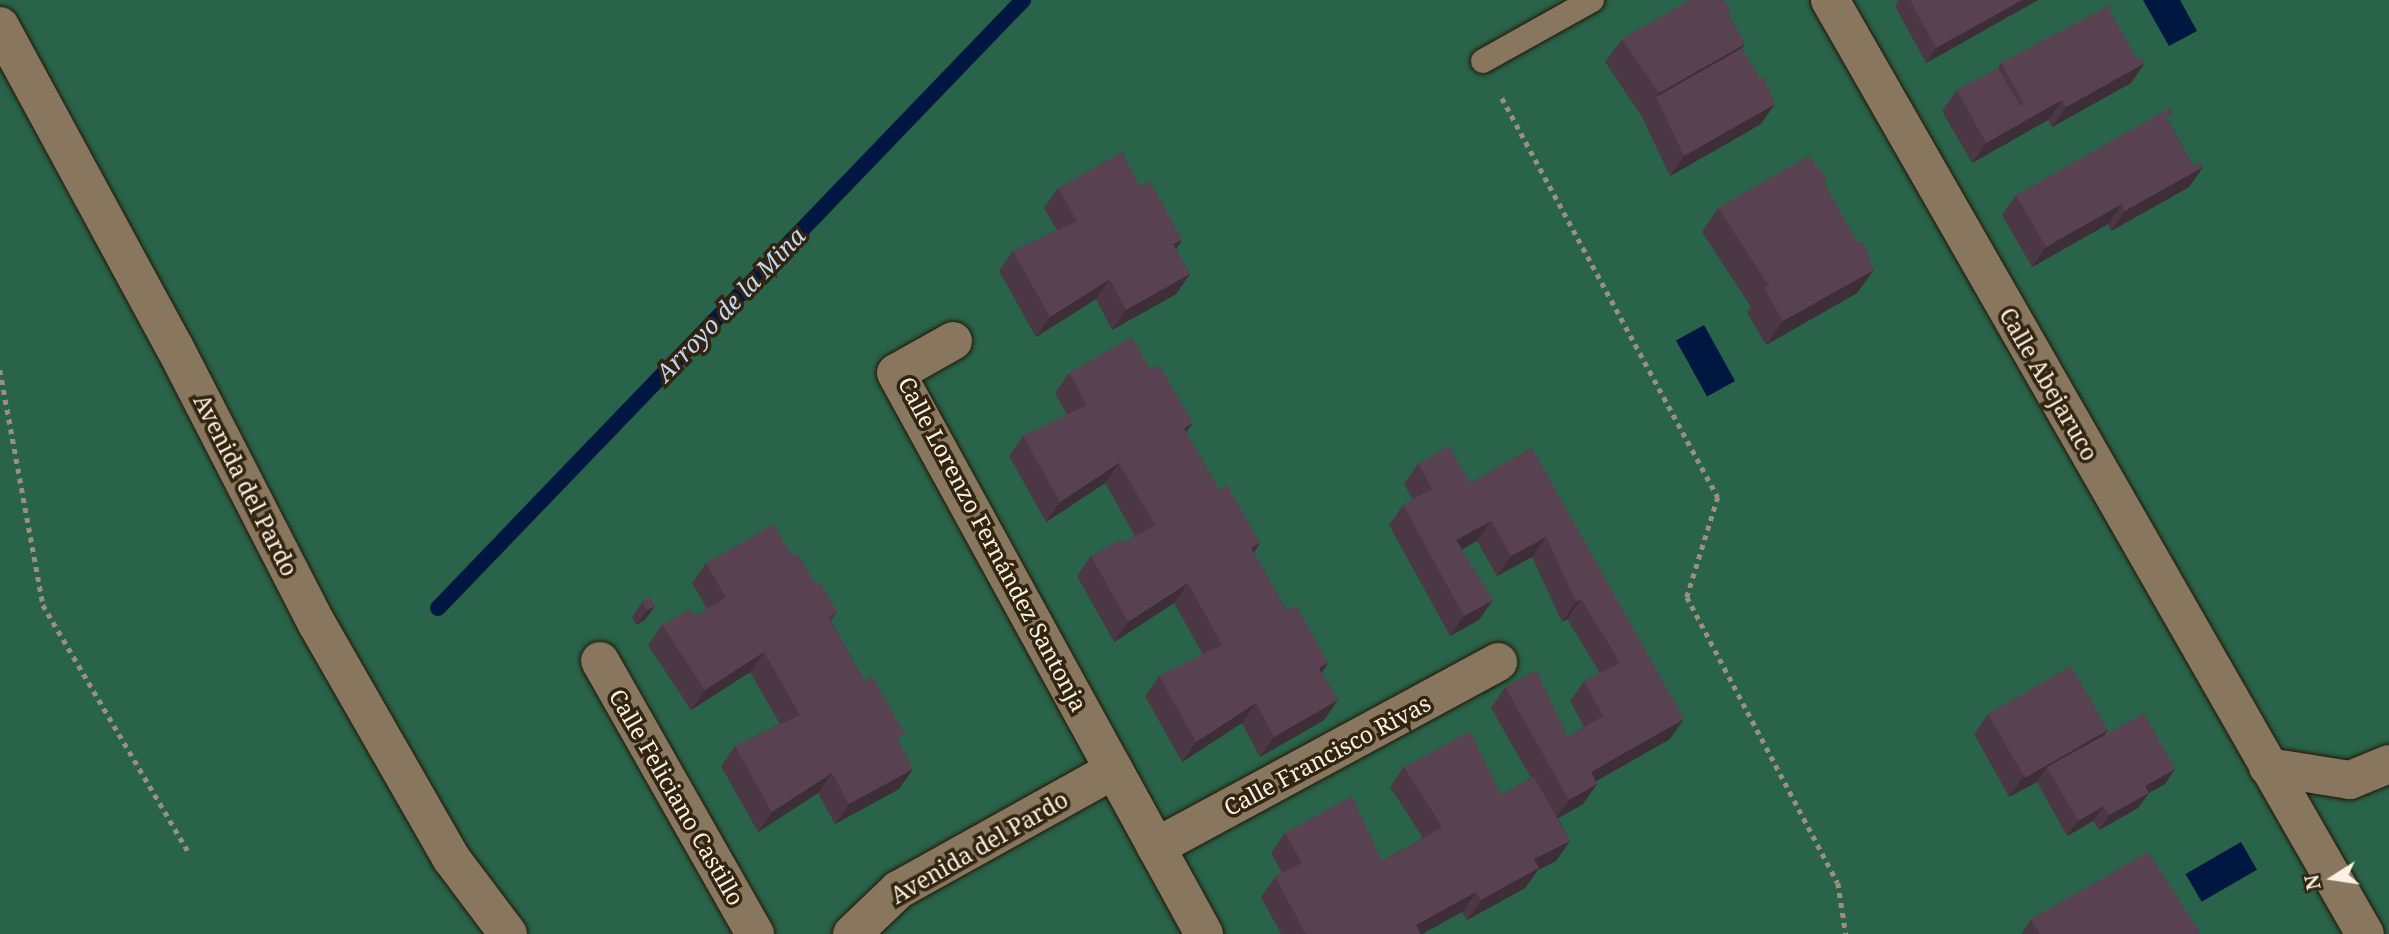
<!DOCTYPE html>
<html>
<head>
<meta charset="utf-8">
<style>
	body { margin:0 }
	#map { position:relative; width:2389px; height:934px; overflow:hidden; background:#3d2e19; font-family:"Noto Serif",serif }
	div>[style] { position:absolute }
	.green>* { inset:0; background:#29634a; transform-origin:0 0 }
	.water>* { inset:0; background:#001741; transform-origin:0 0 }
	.stream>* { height:16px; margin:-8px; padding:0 8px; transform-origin:8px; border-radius:8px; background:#001741 }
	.path>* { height:4.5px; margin-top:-2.25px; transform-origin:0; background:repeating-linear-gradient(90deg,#9b8f7e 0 5px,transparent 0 10px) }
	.roads { filter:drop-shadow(0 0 2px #231502) drop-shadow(0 0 2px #231502) }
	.service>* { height:24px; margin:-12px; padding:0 12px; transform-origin:12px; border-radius:12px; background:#88765f }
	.minor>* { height:38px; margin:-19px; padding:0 19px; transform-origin:19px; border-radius:19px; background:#88765f }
	.wall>* { inset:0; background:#4c3845 }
	.shaded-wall>* { inset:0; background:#3e2e38 }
	.building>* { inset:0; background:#584150; transform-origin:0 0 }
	span { translate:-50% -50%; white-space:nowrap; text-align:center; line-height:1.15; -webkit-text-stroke:7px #32240f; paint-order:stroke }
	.street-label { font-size:23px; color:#fbf1e4 }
	.water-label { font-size:24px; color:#c1d7f5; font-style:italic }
	.north { position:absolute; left:2298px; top:843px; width:70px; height:70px; -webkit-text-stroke:5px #32240f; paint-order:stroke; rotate:258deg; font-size:19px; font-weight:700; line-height:28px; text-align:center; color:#fbf1e4 }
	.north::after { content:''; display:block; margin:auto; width:24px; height:32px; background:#fbf1e4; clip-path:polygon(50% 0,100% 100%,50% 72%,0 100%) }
</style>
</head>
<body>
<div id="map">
	<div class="green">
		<i style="left:0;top:0;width:2389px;height:934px"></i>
	</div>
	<div class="water">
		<i style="clip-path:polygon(2143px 0,2180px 0,2197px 31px,2169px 46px)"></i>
		<i style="left:1704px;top:325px;width:64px;height:32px;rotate:61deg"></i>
		<i style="left:2241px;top:842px;width:32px;height:64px;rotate:60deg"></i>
	</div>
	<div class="stream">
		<i style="left:438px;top:608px;width:844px;rotate:-46.1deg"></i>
	</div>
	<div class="path">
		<i style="left:1502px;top:98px;width:454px;rotate:61.6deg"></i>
		<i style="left:1718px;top:497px;width:105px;rotate:107.2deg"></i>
		<i style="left:1687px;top:597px;width:323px;rotate:62.2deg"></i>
		<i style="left:1838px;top:883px;width:52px;rotate:81.1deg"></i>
		<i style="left:0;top:370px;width:239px;rotate:79.6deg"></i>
		<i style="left:43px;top:605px;width:288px;rotate:59.5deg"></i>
	</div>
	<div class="roads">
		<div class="service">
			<i style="left:1483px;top:61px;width:125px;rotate:-29.2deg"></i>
		</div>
		<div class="minor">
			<i style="left:1830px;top:0;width:1076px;rotate:60.2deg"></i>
			<i style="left:0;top:26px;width:366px;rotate:61.5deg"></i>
			<i style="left:175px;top:348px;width:310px;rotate:62.8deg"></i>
			<i style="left:317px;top:624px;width:270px;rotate:60.2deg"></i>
			<i style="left:451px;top:858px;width:95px;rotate:53.1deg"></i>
			<i style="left:953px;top:341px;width:65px;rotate:150.7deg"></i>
			<i style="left:896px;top:373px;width:640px;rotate:61.23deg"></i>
			<i style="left:600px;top:661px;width:314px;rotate:60.4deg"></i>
			<i style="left:2268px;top:767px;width:83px;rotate:9deg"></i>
			<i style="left:2350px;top:780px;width:42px;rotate:-22.3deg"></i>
			<i style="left:1156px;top:847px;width:389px;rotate:-28.4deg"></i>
			<i style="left:852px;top:934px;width:64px;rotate:-43.7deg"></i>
			<i style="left:898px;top:890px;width:247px;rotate:-29.1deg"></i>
		</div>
	</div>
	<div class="wall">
		<i style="clip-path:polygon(1899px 0,2038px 0,1926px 63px,1895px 6px)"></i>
		<i style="clip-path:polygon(2110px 12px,2131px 83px,2052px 127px,2048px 120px,1972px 163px,1942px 111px,1957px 90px,1998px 68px,2001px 63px)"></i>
		<i style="clip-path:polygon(1728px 14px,1745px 44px,1742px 48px,1761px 124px,1670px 176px,1642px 117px,1605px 62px,1622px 39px)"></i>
		<i style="clip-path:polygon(2168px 120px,2193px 166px,2203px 167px,2189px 187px,2111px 231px,2108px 224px,2032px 267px,2002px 215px,2016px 195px)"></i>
		<i style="clip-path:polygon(1824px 183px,1857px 293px,1766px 345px,1747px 312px,1751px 307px,1702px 232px,1718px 208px)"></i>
		<i style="clip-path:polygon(1140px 186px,1182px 240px,1176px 249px,1190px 274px,1176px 294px,1112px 330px,1096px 299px,1036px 337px,999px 271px,1013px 251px,1057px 230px,1044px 208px,1058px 188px)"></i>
		<i style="clip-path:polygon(1069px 373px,1186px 432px,1219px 490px,1260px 543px,1254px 553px,1287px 611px,1328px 663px,1322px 673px,1338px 700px,1324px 720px,1260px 757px,1242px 723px,1182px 762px,1145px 696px,1159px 676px,1203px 655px,1174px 603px,1114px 642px,1077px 576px,1091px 556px,1123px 543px,1135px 536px,1105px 483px,1046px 522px,1009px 456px,1023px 436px,1067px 415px,1055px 393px)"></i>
		<i style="clip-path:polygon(1532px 448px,1670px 739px,1596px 781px,1597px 784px,1583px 804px,1558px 818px,1570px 841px,1556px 861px,1538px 870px,1525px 888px,1467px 920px,1462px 912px,1422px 934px,1281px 934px,1261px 897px,1275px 877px,1282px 873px,1271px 853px,1285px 833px,1382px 861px,1423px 838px,1390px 787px,1404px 767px,1501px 795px,1531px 778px,1491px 708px,1505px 687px,1568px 737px,1584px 727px,1570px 701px,1584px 681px,1600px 673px,1567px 619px,1562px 622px,1532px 557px,1497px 576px,1477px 541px,1461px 550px,1479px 620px,1450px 636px,1389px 525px,1403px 505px,1413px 500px,1404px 484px,1418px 464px,1470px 483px)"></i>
		<i style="clip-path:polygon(792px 556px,816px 584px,837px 612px,831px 621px,913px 769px,899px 789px,835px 824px,818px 793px,758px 832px,721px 766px,735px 746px,780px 724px,750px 672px,691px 710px,648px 645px,662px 625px,694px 616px,707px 609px,692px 583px,706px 563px)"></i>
		<i style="clip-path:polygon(650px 597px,645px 620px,636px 625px,632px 617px,642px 602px)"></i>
		<i style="clip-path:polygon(1988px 714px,2105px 734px,2165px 784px,2149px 793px,2138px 808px,2099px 830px,2093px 821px,2067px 836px,2037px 782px,2009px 797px,1974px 734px)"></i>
		<i style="clip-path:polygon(2031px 919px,2201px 934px,2021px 934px)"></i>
	</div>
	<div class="shaded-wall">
		<i style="clip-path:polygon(2022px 0,2038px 0,1926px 63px,1936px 48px)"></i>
		<i style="clip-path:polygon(1745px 44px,1728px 68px,1656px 97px,1659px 93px)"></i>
		<i style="clip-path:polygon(2145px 63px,2131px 83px,2052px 127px,2066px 107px)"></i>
		<i style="clip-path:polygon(2062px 100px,2048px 120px,1972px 163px,1986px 143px)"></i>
		<i style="clip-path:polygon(1775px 104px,1761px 124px,1670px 176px,1684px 156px)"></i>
		<i style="clip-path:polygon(2203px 167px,2189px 187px,2111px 231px,2125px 211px)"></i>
		<i style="clip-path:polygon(2122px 204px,2108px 224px,2032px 267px,2046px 247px)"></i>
		<i style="clip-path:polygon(1182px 240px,1168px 260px,1173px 244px)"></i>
		<i style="clip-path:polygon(1874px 270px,1857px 293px,1766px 345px,1783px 321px)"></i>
		<i style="clip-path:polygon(1190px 274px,1176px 294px,1112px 330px,1126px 310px)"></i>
		<i style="clip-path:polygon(1110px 279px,1096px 299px,1036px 337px,1050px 317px)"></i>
		<i style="clip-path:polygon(1193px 423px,1179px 443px,1184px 428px)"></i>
		<i style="clip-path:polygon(1119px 463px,1105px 483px,1046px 522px,1060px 502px)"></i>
		<i style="clip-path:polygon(1491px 521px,1477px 541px,1442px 560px,1456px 540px)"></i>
		<i style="clip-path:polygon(1546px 537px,1532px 557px,1497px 576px,1511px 556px)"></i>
		<i style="clip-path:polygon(1260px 543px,1246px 563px,1251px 548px)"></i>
		<i style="clip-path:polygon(1188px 583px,1174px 603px,1114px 642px,1128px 622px)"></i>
		<i style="clip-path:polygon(1581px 599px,1567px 619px,1562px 622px,1576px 602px)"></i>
		<i style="clip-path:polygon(1493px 600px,1479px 620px,1450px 636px,1464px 616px)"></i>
		<i style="clip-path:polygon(655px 606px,645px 620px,636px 625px,647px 610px)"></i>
		<i style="clip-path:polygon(764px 652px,750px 672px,691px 710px,705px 690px)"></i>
		<i style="clip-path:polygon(1328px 663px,1314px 683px,1319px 668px)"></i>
		<i style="clip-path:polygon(1338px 700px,1324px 720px,1260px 757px,1274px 737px)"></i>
		<i style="clip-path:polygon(1256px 703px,1242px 723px,1182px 762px,1196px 742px)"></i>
		<i style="clip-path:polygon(1684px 719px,1670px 739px,1577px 792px,1591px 772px)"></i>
		<i style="clip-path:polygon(2108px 730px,2094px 750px,2047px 767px,2037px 782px,2009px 797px,2023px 777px)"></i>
		<i style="clip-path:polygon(913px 769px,899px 789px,835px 824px,849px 804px)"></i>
		<i style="clip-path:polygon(2175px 769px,2165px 784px,2134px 801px,2145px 786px)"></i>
		<i style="clip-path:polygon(832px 773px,818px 793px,758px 832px,772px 812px)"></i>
		<i style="clip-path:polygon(1597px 784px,1583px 804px,1555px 820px,1569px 800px)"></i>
		<i style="clip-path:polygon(2149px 793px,2138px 808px,2099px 830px,2109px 815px)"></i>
		<i style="clip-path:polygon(2104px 806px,2093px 821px,2067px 836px,2078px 821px)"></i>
		<i style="clip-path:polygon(1570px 841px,1556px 861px,1538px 870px,1525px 888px,1467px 920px,1481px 900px,1534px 859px)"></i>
		<i style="clip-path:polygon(1476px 892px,1462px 912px,1422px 934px,1410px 934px,1416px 925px)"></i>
	</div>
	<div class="building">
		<i style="clip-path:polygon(1690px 0,1723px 0,1731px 10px,1728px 14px,1745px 44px,1659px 93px,1622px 39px)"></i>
		<i style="clip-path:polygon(1910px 0,2022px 0,1936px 48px)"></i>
		<i style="clip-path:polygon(2112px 4px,2110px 12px,2138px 60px,2142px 58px,2145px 63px,2066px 107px,2062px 100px,1986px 143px,1957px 90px,1998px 68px,2020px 106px,2024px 104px,2001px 63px)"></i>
		<i style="clip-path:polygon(1742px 48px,1760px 78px,1764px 77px,1775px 104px,1684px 156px,1656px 97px)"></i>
		<i style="clip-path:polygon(2170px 108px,2173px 113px,2166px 117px,2193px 166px,2200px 162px,2203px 167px,2125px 211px,2122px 204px,2046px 247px,2016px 195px)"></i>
		<i style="clip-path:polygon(1122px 152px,1140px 186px,1150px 181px,1166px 210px,1182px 240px,1173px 244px,1190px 274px,1126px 310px,1110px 279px,1050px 317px,1013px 251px,1077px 221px,1058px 188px)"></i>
		<i style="clip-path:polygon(1809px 156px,1827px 179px,1824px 183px,1858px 243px,1863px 242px,1874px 270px,1783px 321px,1764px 288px,1769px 286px,1718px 208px)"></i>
		<i style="clip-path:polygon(1132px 337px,1151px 370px,1159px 365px,1193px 423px,1184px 428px,1219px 490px,1227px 485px,1260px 543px,1251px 548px,1287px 611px,1296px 605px,1328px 663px,1319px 668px,1338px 700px,1274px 737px,1256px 703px,1196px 742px,1159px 676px,1222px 645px,1188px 583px,1128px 622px,1091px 556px,1121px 539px,1123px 543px,1155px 525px,1119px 463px,1060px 502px,1023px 436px,1087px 405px,1069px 373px)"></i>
		<i style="clip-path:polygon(1449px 446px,1470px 483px,1532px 448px,1684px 719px,1591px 772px,1597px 784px,1569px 800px,1505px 687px,1536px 670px,1568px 737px,1603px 716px,1584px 681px,1620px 663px,1581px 599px,1576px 602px,1546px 537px,1511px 556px,1491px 521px,1456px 540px,1493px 600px,1464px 616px,1403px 505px,1432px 489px,1418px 464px)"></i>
		<i style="clip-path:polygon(774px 524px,792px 556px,797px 553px,816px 584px,820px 582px,837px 612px,828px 617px,864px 681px,872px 676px,905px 734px,897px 738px,913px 769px,849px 804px,832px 773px,772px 812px,735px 746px,800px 715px,764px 652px,705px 690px,662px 625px,690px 609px,694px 616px,726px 598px,706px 563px)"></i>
		<i style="left:650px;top:597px;width:10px;height:9px;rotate:61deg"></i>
		<i style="left:2071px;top:666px;width:74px;height:96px;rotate:60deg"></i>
		<i style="clip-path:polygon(2144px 713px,2175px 769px,2145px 786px,2149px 793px,2109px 815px,2104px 806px,2078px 821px,2047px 767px)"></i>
		<i style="clip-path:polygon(1470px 731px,1501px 795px,1534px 777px,1570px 841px,1534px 859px,1539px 868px,1515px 881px,1481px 900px,1476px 892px,1416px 925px,1421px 934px,1306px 934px,1275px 877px,1302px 863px,1285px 833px,1352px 796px,1382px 861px,1412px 845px,1442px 827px,1404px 767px)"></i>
		<i style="clip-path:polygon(2148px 852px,2201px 934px,2040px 934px,2031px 919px)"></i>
	</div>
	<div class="street-label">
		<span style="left:2049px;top:384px;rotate:60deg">Calle Abejaruco</span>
		<span style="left:246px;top:485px;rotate:63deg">Avenida del Pardo</span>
		<span style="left:993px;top:544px;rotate:62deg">Calle Lorenzo Fernández Santonja</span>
		<span style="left:1327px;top:755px;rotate:-28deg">Calle Francisco Rivas</span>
		<span style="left:677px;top:797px;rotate:60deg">Calle Feliciano Castillo</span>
		<span style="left:979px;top:847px;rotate:-30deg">Avenida del Pardo</span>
	</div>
	<div class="water-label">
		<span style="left:730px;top:304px;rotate:-46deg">Arroyo de la Mina</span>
	</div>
	<div class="north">N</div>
</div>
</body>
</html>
